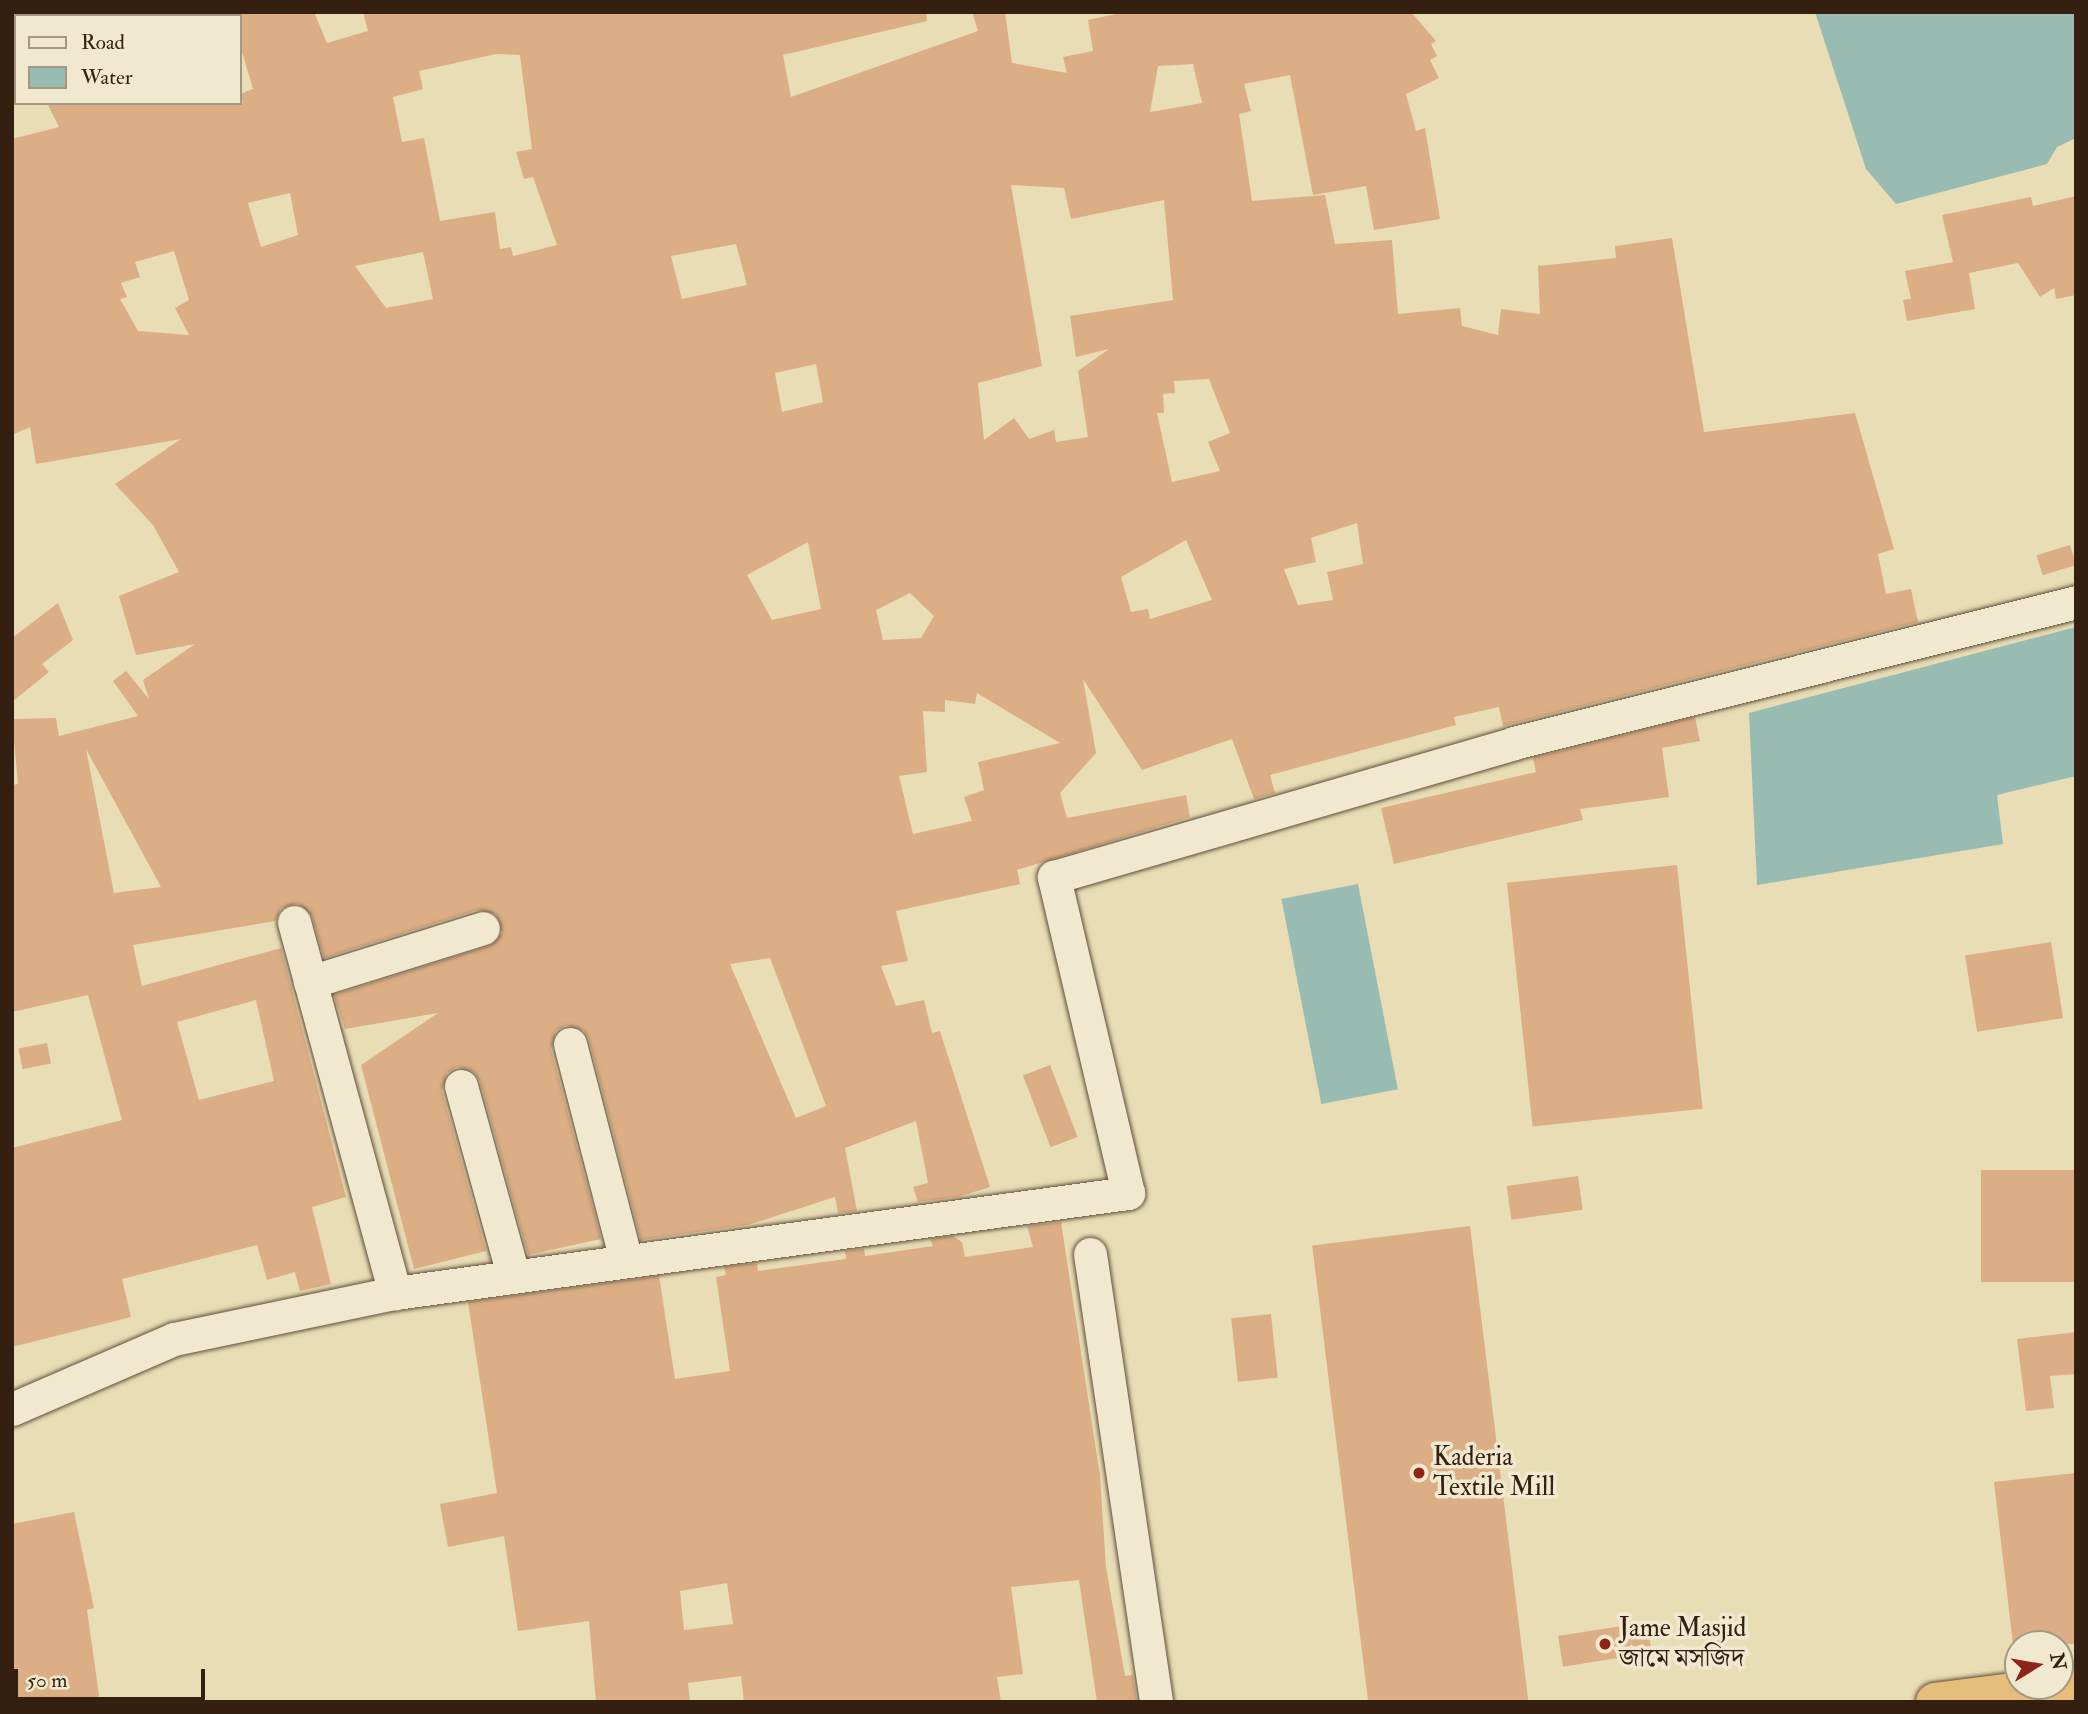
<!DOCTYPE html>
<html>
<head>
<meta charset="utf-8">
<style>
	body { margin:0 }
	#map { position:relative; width:2088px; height:1714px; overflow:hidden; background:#e8ddb5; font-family:"IM FELL Double Pica","Noto Serif Bengali",serif }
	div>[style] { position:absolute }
	.water>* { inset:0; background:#98bbb2; transform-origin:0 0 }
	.building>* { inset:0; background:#dcae86; transform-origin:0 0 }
	.roads { filter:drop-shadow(0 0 2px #614e3a) drop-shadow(0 0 2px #614e3a) }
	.minor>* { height:33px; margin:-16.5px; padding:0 16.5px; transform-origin:16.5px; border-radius:16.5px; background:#f0e9cf }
	.highway>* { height:38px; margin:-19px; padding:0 19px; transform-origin:19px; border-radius:19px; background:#e4be7a }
	.dots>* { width:19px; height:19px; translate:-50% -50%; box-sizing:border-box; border:4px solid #f0e9cf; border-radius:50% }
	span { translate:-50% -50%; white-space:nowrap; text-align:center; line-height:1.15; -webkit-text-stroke:7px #f0e9cf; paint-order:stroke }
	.poi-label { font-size:26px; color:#341f11 }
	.left { translate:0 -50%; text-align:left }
	.frame { position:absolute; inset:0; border:14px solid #341f11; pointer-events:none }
	.legend { position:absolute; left:14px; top:14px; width:228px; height:91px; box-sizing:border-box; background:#f0e9cf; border:2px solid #a59883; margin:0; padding:9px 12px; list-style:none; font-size:21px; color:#341f11 }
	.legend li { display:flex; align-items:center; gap:14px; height:35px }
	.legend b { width:35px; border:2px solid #a59883 }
	.north { position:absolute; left:2004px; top:1630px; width:70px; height:70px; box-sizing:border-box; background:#f0e9cf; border:2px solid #a59883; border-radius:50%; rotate:79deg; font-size:19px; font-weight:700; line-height:28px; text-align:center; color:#341f11 }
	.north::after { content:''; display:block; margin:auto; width:24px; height:32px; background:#8f2418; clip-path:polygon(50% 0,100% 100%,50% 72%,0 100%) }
	.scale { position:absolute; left:14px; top:1669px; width:191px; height:32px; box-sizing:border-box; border:4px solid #341f11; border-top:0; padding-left:9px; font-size:21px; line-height:24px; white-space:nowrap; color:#341f11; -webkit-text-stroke:5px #f0e9cf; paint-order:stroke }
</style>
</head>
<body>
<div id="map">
	<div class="water">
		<i style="clip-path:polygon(1815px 12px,2076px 12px,2076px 138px,2057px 147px,2047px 164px,1896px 204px,1866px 169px)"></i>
		<i style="clip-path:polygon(2076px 627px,2076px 776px,1997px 795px,2003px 844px,1757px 885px,1749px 713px)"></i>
		<i style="left:1358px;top:884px;width:209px;height:78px;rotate:79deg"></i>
	</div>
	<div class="building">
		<i style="clip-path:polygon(evenodd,240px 12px,314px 12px,327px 43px,368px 31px,363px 12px,926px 12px,927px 21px,783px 55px,791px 97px,978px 31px,972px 12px,1005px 12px,1012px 63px,1067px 73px,1063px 57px,1093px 51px,1088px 20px,1125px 12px,1411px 12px,1436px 41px,1431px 44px,1437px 56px,1430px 60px,1439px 78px,1406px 94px,1416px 131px,1425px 128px,1440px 219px,1374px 230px,1366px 186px,1313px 195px,1290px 75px,1244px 84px,1251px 111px,1239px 114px,1252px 201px,1325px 195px,1335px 244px,1392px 240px,1398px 314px,1460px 308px,1462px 326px,1498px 335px,1501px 309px,1540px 314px,1538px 266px,1616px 258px,1615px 246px,1672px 238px,1704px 432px,1855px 413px,1894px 549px,1878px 554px,1886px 594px,1911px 589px,1918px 622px,1503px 726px,1499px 707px,1454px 717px,1456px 725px,1270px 775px,1275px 793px,1254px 799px,1232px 739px,1142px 770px,1083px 679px,1096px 753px,1060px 793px,1067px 818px,1186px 795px,1190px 817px,1017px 870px,1020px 884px,896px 911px,908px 961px,881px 966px,896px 1006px,924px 1000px,932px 1033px,940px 1031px,990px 1187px,958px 1197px,918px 1202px,913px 1187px,928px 1183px,916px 1121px,845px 1148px,857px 1211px,838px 1213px,835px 1197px,748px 1225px,641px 1240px,589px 1039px,583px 1030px,566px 1025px,556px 1031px,551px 1049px,601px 1239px,528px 1255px,480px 1081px,474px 1072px,457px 1067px,447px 1073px,442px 1091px,486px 1251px,414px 1269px,361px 1065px,438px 1013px,345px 1029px,334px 995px,489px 946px,502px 933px,496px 914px,477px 910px,324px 958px,312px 916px,298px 903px,281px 908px,275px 921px,133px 945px,142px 986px,281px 948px,346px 1197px,312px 1207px,331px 1284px,300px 1291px,295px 1272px,267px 1280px,257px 1245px,122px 1279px,131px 1317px,12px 1347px,12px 1148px,122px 1120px,88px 995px,12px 1012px,12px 785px,18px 784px,12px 719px,56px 718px,59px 736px,138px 716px,113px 681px,126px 671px,149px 699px,143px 680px,195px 644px,136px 655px,119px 596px,179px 572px,153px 525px,115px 484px,181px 439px,36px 464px,30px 427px,12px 435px,12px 139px,59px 127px,47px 103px,243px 103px,240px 94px,253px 89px,240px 45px,240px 12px,496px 54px,520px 55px,532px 149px,516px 152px,524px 179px,533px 177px,557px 245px,513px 256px,511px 247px,500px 249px,495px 212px,440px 221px,424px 138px,402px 142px,393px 97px,423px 89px,419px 71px,496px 54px,240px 12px,1193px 64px,1202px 103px,1150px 112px,1158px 66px,1193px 64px,240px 12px,1011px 185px,1064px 188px,1071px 219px,1164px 200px,1173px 300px,1070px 316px,1076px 357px,1109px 349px,1078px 371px,1088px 437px,1056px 442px,1054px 430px,1029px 439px,1014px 418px,984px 440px,978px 383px,1042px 366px,1011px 185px,240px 12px,290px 193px,298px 235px,261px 247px,248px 203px,290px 193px,240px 12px,736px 244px,747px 285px,682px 299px,671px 256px,736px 244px,240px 12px,174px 251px,189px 300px,175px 308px,189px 335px,138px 331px,120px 299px,127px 297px,121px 283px,140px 277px,135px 262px,174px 251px,240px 12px,423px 252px,433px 299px,386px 308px,355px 266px,423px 252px,240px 12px,816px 364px,823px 402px,782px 412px,775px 373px,816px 364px,240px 12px,1209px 379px,1230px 433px,1208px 442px,1220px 471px,1172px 482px,1157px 413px,1164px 413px,1163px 394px,1175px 393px,1174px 381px,1209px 379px,240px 12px,1357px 523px,1363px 564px,1327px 572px,1333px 600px,1298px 605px,1284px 569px,1316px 562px,1311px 538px,1357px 523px,240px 12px,1186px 540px,1212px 600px,1150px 619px,1148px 609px,1131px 612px,1121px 577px,1186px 540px,240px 12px,808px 542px,821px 609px,772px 620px,747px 575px,808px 542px,240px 12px,910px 593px,934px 616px,921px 638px,883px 640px,876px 610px,910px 593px,240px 12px,977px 693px,1060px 743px,978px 762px,984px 790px,964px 797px,972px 821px,913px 834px,899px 776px,927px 772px,923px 711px,945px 712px,945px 700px,975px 704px,977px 693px,240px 12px,86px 749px,161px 887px,114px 893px,86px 749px,240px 12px,770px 958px,826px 1106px,796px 1118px,730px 964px,770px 958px,240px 12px,256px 1000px,274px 1081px,199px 1100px,177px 1022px,256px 1000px)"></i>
		<i style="clip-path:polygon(2076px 196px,2076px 295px,2056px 299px,2054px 288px,2040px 297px,2018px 263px,1969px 273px,1975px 309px,1907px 321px,1903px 300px,1911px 299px,1905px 271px,1953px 262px,1942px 215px,2031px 197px,2033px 206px)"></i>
		<i style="left:2070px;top:545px;width:21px;height:35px;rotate:73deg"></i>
		<i style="clip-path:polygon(58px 603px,73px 640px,42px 664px,49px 672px,12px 702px,12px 638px)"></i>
		<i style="clip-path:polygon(1695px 717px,1700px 741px,1662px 748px,1669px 797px,1580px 809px,1583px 820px,1394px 864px,1381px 808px,1536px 772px,1533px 758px)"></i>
		<i style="left:1677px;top:865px;width:245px;height:171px;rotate:84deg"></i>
		<i style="left:2051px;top:942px;width:77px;height:87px;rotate:81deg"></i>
		<i style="left:47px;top:1043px;width:21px;height:29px;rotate:79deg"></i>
		<i style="left:1050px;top:1065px;width:77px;height:29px;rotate:69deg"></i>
		<i style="left:2076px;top:1170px;width:112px;height:95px;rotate:90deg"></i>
		<i style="left:1578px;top:1176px;width:34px;height:72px;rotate:82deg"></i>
		<i style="clip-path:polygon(evenodd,1061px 1222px,1100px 1476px,1106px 1567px,1125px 1676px,1133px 1675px,1137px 1702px,1097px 1702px,1079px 1580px,1011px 1587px,1023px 1674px,997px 1677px,1001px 1702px,744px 1702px,741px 1676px,688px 1683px,690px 1702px,596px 1702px,589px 1621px,518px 1631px,504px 1536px,448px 1547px,440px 1504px,497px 1493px,468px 1302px,659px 1276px,675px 1379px,730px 1371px,716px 1277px,726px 1275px,724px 1267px,757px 1263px,758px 1271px,846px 1259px,845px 1251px,864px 1249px,865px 1256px,933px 1246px,930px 1239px,953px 1236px,962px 1242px,965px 1257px,1033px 1247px,1027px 1226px,1061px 1222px,727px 1583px,733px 1624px,684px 1630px,680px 1591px,727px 1583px)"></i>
		<i style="left:1470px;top:1226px;width:479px;height:159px;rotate:83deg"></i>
		<i style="left:1271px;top:1314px;width:64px;height:40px;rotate:84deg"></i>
		<i style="clip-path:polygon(2076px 1332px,2076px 1374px,2050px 1376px,2054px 1408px,2026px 1411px,2017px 1339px)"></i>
		<i style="clip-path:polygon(2076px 1473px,2076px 1644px,2013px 1644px,1994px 1482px)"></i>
		<i style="clip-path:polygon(74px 1512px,94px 1608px,87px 1610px,100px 1702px,12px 1702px,12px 1524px)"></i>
		<i style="left:1647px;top:1622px;width:31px;height:90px;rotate:81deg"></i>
	</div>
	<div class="roads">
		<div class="minor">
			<i style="left:294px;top:922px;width:385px;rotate:74.8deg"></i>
			<i style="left:310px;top:982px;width:181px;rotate:-17.3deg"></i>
			<i style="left:570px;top:1044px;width:223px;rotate:75.5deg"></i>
			<i style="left:461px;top:1086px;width:196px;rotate:74.6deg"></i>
			<i style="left:1090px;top:1254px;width:453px;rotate:81.6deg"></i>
			<i style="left:12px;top:1409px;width:176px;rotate:-23.4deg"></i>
			<i style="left:174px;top:1339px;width:226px;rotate:-11.8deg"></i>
			<i style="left:395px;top:1293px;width:740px;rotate:-7.77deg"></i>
			<i style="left:1128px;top:1193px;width:325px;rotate:-103.2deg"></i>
			<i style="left:1054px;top:877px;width:479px;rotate:-16.2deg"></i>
			<i style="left:1514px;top:743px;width:579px;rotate:-14.08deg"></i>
		</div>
		<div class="highway">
			<i style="left:1935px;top:1702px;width:142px;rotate:-7.3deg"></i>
		</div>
	</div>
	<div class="dots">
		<i style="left:1419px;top:1473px;background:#8f2418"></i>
		<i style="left:1605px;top:1644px;background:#8f2418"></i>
	</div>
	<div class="poi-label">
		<span class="left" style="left:1433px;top:1473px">Kaderia<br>Textile Mill</span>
		<span class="left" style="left:1619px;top:1644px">Jame Masjid<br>জামে মসজিদ</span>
	</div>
	<div class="frame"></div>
	<ul class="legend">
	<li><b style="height:9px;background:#f0e9cf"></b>Road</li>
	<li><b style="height:19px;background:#98bbb2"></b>Water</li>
	</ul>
	<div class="north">N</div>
	<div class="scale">50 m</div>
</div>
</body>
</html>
